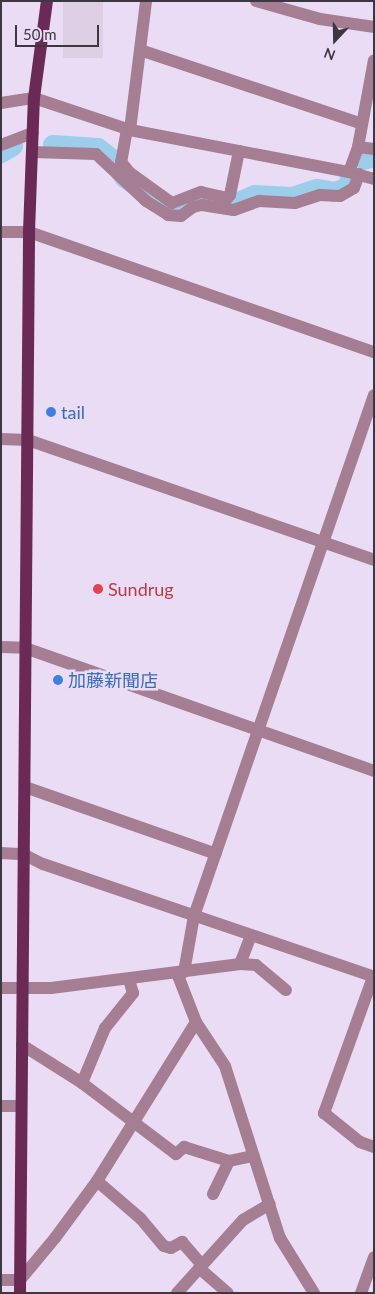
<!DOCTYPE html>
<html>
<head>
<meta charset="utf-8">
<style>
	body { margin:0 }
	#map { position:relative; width:375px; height:1294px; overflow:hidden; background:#eadcf5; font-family:Lato,"Noto Sans JP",sans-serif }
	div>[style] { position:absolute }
	.commercial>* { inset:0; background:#dfcfe2; transform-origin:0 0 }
	.river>* { height:20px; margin:-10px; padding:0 10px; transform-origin:10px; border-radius:10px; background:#9cceeb }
	.minor>* { height:12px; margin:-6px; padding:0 6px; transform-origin:6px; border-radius:6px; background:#a57e94 }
	.major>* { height:12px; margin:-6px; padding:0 6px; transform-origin:6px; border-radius:6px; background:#6b2a55 }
	.dots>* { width:14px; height:14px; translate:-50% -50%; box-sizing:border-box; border:2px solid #eadcf5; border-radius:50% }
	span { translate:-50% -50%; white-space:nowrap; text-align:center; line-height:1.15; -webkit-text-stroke:5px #eadcf5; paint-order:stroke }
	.shop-label { font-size:18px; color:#366cbe }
	.left { translate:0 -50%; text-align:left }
	.health-label { font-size:18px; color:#be3a42 }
	.frame { position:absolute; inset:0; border:2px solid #3c3740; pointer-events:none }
	.north { position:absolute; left:310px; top:15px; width:50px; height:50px; -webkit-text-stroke:4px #eadcf5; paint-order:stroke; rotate:201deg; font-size:14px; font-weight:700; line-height:20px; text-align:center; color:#3c3740 }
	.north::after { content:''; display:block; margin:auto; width:18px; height:22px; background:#3c3740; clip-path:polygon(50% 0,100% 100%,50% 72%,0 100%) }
	.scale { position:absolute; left:15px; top:25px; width:84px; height:22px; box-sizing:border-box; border:2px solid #3c3740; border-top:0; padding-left:6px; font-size:15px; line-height:18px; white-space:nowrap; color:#3c3740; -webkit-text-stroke:4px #eadcf5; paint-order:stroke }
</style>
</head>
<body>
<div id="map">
	<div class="commercial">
		<i style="left:63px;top:1px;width:40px;height:57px"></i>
	</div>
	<div class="river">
		<i style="left:53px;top:145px;width:45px;rotate:3.8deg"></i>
		<i style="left:98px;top:148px;width:18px;rotate:38deg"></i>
		<i style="left:112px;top:159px;width:23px;rotate:56deg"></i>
		<i style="left:125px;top:178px;width:54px;rotate:36deg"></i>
		<i style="left:169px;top:210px;width:35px;rotate:-18deg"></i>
		<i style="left:202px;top:199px;width:32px;rotate:9deg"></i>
		<i style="left:234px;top:204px;width:23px;rotate:-23deg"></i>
		<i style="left:255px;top:195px;width:37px;rotate:3deg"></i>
		<i style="left:292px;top:197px;width:26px;rotate:-18deg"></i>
		<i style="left:317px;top:189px;width:18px;rotate:9deg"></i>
		<i style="left:335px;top:192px;width:12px;rotate:-20deg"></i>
		<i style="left:346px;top:188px;width:9px;rotate:-63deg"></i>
		<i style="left:1px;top:153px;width:14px;rotate:-30deg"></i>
		<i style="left:364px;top:160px;width:10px;rotate:-17deg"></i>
	</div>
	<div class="minor">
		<i style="left:256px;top:1px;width:66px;rotate:15.7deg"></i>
		<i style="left:320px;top:19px;width:55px;rotate:8.4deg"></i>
		<i style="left:140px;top:50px;width:234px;rotate:18.4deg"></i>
		<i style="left:1px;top:103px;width:33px;rotate:-9deg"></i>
		<i style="left:34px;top:98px;width:101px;rotate:18.4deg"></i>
		<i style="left:130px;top:130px;width:223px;rotate:10.9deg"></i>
		<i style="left:349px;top:172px;width:27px;rotate:-70deg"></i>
		<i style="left:358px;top:147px;width:16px;rotate:7deg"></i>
		<i style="left:127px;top:129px;width:34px;rotate:100deg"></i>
		<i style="left:121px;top:162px;width:13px;rotate:51deg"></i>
		<i style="left:129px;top:172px;width:53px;rotate:35.8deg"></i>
		<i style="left:172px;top:203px;width:31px;rotate:-21deg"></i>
		<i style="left:201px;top:192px;width:27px;rotate:13deg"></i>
		<i style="left:227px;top:198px;width:4px;rotate:-45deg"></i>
		<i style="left:230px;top:195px;width:45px;rotate:-78.4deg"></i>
		<i style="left:130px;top:130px;width:130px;rotate:-82.9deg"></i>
		<i style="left:1px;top:145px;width:34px;rotate:-21deg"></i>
		<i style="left:358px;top:147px;width:88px;rotate:-79.6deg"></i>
		<i style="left:32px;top:152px;width:64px;rotate:1.8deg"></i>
		<i style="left:96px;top:154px;width:69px;rotate:43.2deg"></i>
		<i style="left:146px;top:201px;width:26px;rotate:32deg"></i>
		<i style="left:168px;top:215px;width:13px;rotate:4deg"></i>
		<i style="left:181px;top:216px;width:15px;rotate:-37deg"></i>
		<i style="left:193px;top:207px;width:9px;rotate:-13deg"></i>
		<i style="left:202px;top:205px;width:32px;rotate:9deg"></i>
		<i style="left:234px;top:210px;width:27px;rotate:-20deg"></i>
		<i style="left:259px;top:201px;width:36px;rotate:3deg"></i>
		<i style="left:295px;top:203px;width:26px;rotate:-18deg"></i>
		<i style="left:320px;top:195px;width:20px;rotate:3deg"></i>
		<i style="left:340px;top:196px;width:16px;rotate:-30deg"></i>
		<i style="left:354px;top:188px;width:15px;rotate:-70deg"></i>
		<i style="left:352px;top:173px;width:23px;rotate:15deg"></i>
		<i style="left:1px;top:232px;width:28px"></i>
		<i style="left:29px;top:232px;width:365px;rotate:19.2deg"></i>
		<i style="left:1px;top:439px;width:27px;rotate:2deg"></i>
		<i style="left:28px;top:440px;width:366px;rotate:19.1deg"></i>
		<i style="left:1px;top:647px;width:24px;rotate:2deg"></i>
		<i style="left:25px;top:648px;width:370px;rotate:19.4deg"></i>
		<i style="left:25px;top:787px;width:202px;rotate:19.3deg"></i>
		<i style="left:1px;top:853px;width:22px;rotate:3deg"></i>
		<i style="left:23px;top:854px;width:22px;rotate:27deg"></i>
		<i style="left:43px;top:864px;width:350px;rotate:18.8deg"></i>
		<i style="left:240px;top:964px;width:31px;rotate:-69deg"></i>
		<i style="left:184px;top:972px;width:57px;rotate:-79.9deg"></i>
		<i style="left:194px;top:916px;width:551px;rotate:-70.94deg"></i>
		<i style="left:177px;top:973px;width:53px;rotate:68.8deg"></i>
		<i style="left:196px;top:1022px;width:53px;rotate:56.6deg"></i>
		<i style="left:225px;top:1066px;width:181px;rotate:72.3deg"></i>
		<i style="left:280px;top:1238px;width:65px;rotate:58.3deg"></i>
		<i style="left:373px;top:977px;width:145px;rotate:109.8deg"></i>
		<i style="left:324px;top:1113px;width:46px;rotate:38.9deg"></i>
		<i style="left:360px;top:1142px;width:15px;rotate:20deg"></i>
		<i style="left:1px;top:988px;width:50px"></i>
		<i style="left:51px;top:988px;width:191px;rotate:-7.2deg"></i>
		<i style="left:240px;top:964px;width:16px;rotate:4deg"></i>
		<i style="left:256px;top:965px;width:39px;rotate:40deg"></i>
		<i style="left:22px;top:1045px;width:71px;rotate:32.3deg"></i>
		<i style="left:82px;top:1083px;width:118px;rotate:37.1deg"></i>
		<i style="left:176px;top:1154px;width:11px;rotate:-41deg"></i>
		<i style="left:184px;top:1147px;width:47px;rotate:17.3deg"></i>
		<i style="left:229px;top:1161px;width:25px;rotate:-12deg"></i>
		<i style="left:82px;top:1083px;width:60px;rotate:-67.3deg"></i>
		<i style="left:105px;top:1028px;width:45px;rotate:-51.3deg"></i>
		<i style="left:133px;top:993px;width:14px;rotate:-107deg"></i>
		<i style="left:1px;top:1106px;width:20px"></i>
		<i style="left:97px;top:1181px;width:58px;rotate:40.8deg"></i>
		<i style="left:141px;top:1219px;width:35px;rotate:50deg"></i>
		<i style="left:164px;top:1246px;width:7px;rotate:16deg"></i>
		<i style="left:171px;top:1248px;width:13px;rotate:-29deg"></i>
		<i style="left:182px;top:1242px;width:30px;rotate:49deg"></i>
		<i style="left:213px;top:1194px;width:37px;rotate:-64deg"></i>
		<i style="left:199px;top:1268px;width:38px;rotate:41deg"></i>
		<i style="left:1px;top:1280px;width:19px"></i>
		<i style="left:20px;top:1280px;width:55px;rotate:-50.2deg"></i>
		<i style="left:55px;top:1238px;width:71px;rotate:-53.6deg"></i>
		<i style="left:97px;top:1181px;width:187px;rotate:-58.1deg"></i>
		<i style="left:177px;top:1293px;width:98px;rotate:-47.9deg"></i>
		<i style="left:243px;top:1220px;width:31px;rotate:-31deg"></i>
		<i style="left:361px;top:1293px;width:38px;rotate:-70deg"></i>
	</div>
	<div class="major">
		<i style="left:20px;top:1293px;width:1061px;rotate:-89.51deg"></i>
		<i style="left:29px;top:232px;width:134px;rotate:-87.9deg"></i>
		<i style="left:34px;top:98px;width:98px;rotate:-82.4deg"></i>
	</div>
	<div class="dots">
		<i style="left:51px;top:412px;background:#3f7fe0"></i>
		<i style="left:98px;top:589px;background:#e0444e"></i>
		<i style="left:58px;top:680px;background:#3f7fe0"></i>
	</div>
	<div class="shop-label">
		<span class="left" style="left:61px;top:412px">tail</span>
		<span class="left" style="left:68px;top:680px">加藤新聞店</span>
	</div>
	<div class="health-label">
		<span class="left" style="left:108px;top:589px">Sundrug</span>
	</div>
	<div class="frame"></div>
	<div class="north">N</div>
	<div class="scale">50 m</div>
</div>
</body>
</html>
